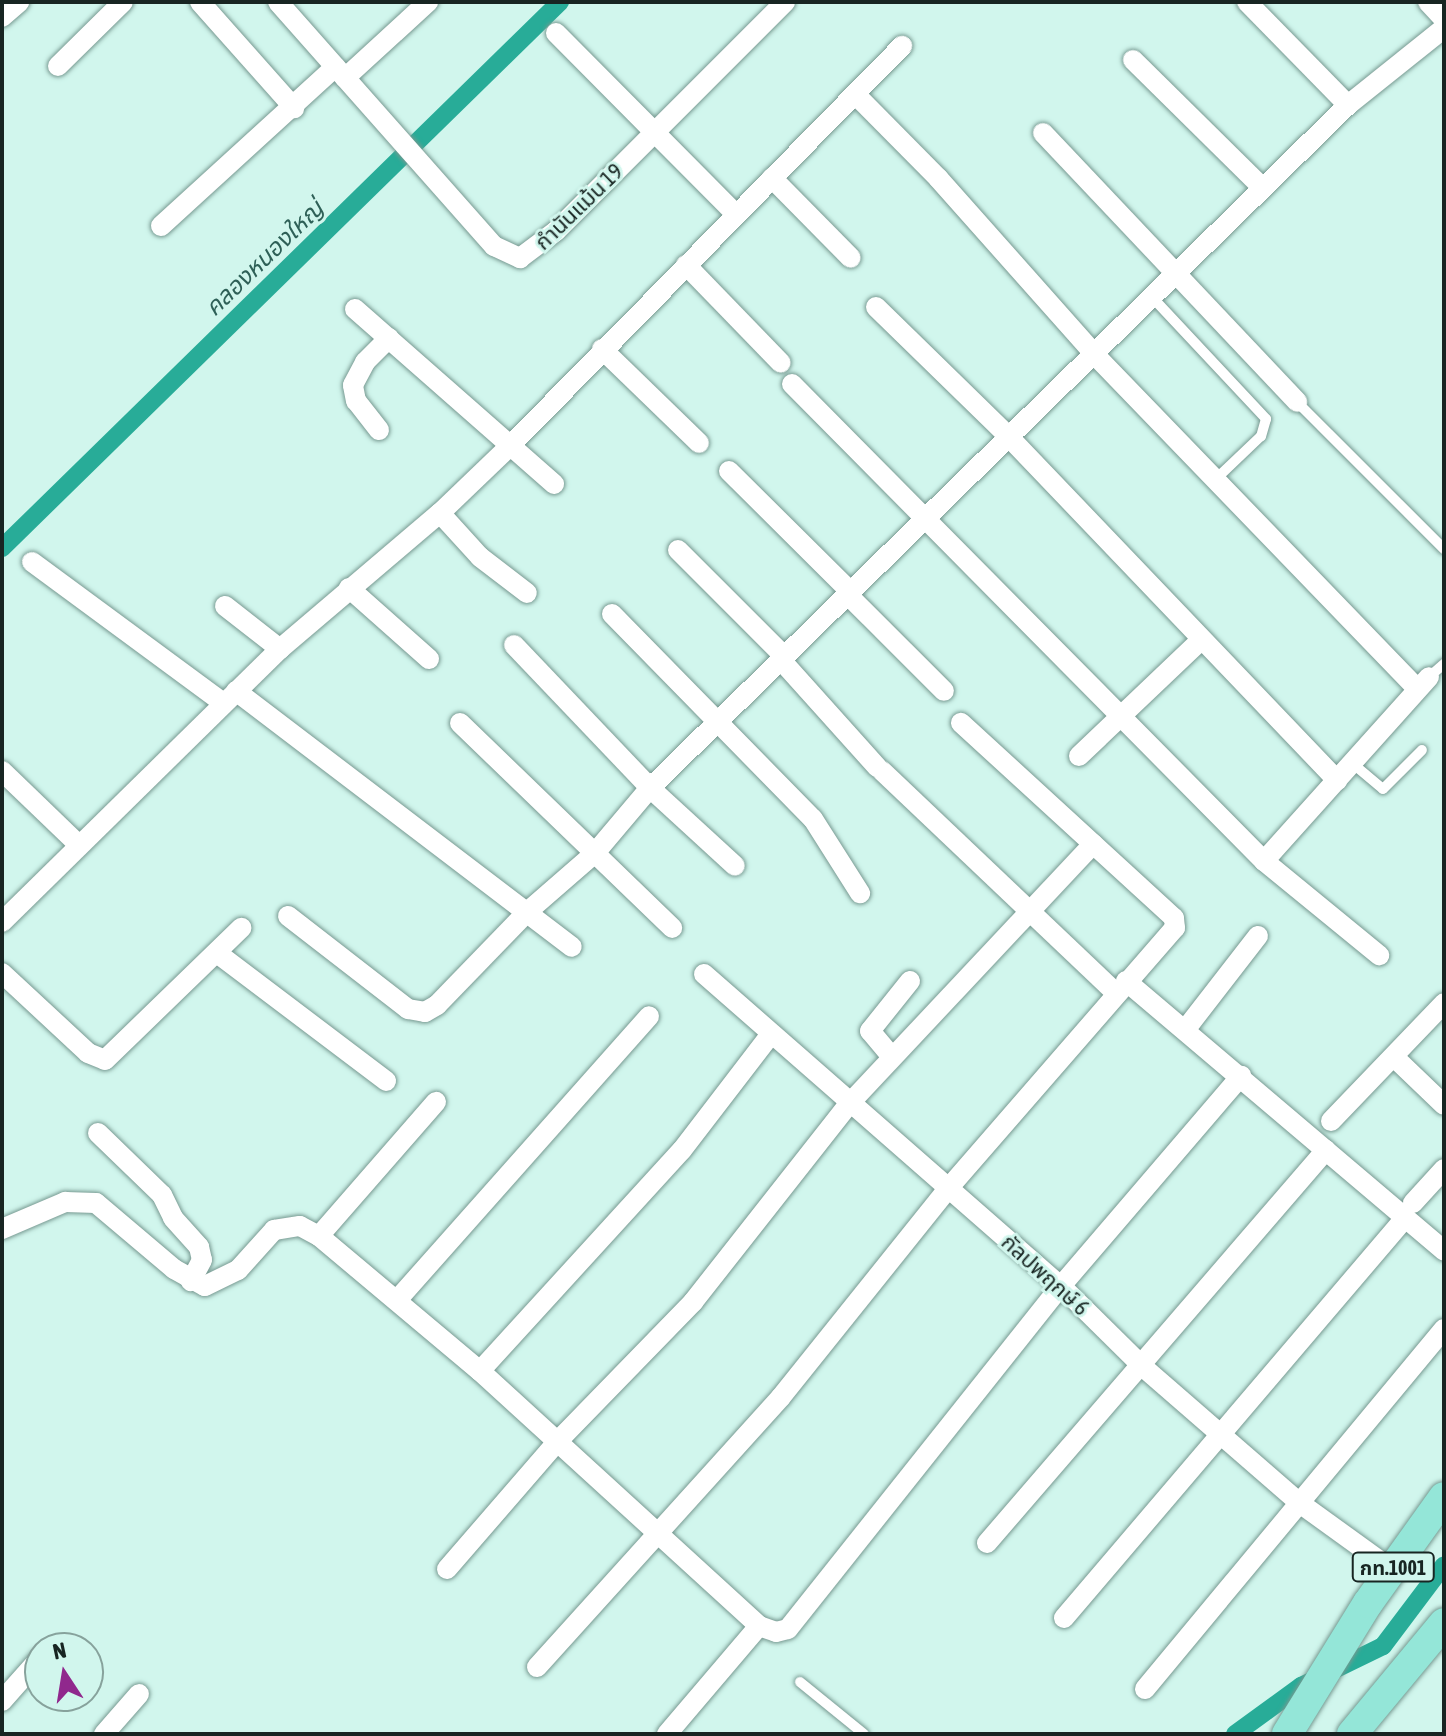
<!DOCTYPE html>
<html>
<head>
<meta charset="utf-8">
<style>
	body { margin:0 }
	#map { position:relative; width:1446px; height:1736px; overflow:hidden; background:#d1f6ed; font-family:"Asap Condensed","Noto Sans Thai",sans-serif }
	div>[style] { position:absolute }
	.canal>* { height:18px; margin:-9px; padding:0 9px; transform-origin:9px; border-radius:9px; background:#28ac98 }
	.roads { filter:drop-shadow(0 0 2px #779991) drop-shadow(0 0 2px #779991) }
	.service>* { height:10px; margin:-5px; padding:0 5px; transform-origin:5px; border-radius:5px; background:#fff }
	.minor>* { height:20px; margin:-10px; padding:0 10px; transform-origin:10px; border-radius:10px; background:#fff }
	.primary>* { height:30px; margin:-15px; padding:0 15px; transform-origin:15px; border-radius:15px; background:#94e6d8 }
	span { translate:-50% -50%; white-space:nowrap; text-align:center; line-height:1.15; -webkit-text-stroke:6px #d1f6ed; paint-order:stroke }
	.shield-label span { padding:2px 6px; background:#d1f6ed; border:2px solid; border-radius:6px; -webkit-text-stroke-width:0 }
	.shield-label { font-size:20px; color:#182522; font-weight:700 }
	.street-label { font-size:22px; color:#182522 }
	.water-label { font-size:24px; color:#2e6057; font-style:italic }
	.frame { position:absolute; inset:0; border:4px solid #182522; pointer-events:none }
	.north { position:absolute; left:24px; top:1632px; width:80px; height:80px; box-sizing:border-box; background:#d1f6ed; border:2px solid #87a29c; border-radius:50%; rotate:348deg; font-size:22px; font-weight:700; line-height:32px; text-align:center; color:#182522 }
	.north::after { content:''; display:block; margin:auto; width:28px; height:36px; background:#90288d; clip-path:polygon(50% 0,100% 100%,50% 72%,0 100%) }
</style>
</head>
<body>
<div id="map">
	<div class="canal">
		<i style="left:2px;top:548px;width:781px;rotate:-44.38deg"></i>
		<i style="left:1235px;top:1734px;width:82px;rotate:-36deg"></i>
		<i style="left:1301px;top:1686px;width:91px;rotate:-26deg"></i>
		<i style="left:1383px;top:1646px;width:101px;rotate:-53deg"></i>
	</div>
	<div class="roads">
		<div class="service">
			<i style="left:1152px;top:297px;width:167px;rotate:46.9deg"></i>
			<i style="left:1266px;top:419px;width:18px;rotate:106deg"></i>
			<i style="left:1261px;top:436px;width:64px;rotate:136.3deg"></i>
			<i style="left:1297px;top:402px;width:208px;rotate:45deg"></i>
			<i style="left:1429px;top:677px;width:20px;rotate:-41deg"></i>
			<i style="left:1352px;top:763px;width:40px;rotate:40deg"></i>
			<i style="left:1383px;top:789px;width:55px;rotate:-45deg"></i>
			<i style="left:800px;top:1682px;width:82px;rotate:39.1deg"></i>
		</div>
		<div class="minor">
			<i style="left:200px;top:2px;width:142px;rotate:48.4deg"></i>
			<i style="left:278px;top:2px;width:326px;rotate:48.5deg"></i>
			<i style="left:494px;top:246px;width:29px;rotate:25deg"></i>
			<i style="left:520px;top:258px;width:45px;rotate:-36.9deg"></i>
			<i style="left:556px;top:231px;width:324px;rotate:-45deg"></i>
			<i style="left:1247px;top:2px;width:144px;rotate:45.6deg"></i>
			<i style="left:1428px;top:2px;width:23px;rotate:47deg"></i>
			<i style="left:2px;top:17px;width:23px;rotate:-41deg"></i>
			<i style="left:556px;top:33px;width:255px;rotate:45.2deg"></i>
			<i style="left:1133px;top:60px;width:182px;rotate:44.6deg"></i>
			<i style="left:58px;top:66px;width:91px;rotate:-44.6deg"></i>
			<i style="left:345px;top:78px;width:113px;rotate:-42.5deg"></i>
			<i style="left:855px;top:94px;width:118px;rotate:45.3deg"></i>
			<i style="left:938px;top:178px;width:235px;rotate:48.4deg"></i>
			<i style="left:1094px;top:354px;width:465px;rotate:46deg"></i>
			<i style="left:1043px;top:133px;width:370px;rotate:46.6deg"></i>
			<i style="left:772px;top:178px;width:112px;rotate:45.4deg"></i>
			<i style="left:161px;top:226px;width:236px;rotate:-42.4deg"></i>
			<i style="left:686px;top:265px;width:136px;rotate:45.9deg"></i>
			<i style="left:876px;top:307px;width:186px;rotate:44.3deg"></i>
			<i style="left:1009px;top:437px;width:475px;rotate:46.3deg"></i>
			<i style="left:355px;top:309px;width:265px;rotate:41.3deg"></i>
			<i style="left:602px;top:349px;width:135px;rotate:44.1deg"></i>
			<i style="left:792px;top:384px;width:671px;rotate:45.3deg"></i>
			<i style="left:1264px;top:861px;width:149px;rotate:39.3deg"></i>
			<i style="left:379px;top:430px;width:37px;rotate:-128deg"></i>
			<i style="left:356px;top:401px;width:16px;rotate:-101deg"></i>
			<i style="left:353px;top:385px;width:26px;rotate:-62deg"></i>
			<i style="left:365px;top:362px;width:34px;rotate:-45deg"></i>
			<i style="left:729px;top:471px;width:170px;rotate:44.8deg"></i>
			<i style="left:440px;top:513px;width:59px;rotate:47.7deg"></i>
			<i style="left:480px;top:557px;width:59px;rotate:37.5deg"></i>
			<i style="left:678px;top:550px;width:150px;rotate:45deg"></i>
			<i style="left:32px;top:562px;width:237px;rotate:36.4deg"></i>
			<i style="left:349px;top:588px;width:107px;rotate:41.6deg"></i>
			<i style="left:847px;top:594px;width:137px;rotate:45deg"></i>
			<i style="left:225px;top:606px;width:70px;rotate:38deg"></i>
			<i style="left:612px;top:614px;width:287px;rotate:45.6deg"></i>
			<i style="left:813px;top:819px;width:88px;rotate:57.6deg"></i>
			<i style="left:514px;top:645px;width:197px;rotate:46.4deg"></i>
			<i style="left:650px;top:788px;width:115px;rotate:42.5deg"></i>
			<i style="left:781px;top:660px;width:144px;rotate:48.1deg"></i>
			<i style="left:236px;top:691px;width:422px;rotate:37.3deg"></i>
			<i style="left:460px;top:723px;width:295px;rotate:44deg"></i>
			<i style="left:1079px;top:756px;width:168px;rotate:-43.6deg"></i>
			<i style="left:2px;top:771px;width:107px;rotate:43.9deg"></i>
			<i style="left:882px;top:771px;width:323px;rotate:43.5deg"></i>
			<i style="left:1264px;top:861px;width:247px;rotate:-48.1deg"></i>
			<i style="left:288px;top:916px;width:152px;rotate:37.8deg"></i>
			<i style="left:408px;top:1009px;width:17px;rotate:10deg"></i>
			<i style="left:425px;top:1012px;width:14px;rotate:-30deg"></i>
			<i style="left:437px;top:1005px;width:128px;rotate:-45.9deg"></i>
			<i style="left:526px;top:913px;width:91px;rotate:-41deg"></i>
			<i style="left:595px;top:853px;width:85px;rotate:-49.8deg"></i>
			<i style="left:650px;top:788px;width:977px;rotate:-44.38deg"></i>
			<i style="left:1348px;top:105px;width:123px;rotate:-38.7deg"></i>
			<i style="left:2px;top:922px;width:390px;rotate:-44.5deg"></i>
			<i style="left:280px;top:649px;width:210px;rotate:-40.4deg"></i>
			<i style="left:440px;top:513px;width:98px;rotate:-43.8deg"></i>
			<i style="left:511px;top:445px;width:559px;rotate:-45.58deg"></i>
			<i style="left:217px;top:953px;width:212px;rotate:37.1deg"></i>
			<i style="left:2px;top:973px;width:117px;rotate:42.9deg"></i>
			<i style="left:88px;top:1053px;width:18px;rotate:22deg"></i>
			<i style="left:105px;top:1060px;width:190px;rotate:-44.1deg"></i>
			<i style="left:704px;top:974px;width:474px;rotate:41.2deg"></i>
			<i style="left:1061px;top:1286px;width:114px;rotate:44.6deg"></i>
			<i style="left:1142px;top:1366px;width:211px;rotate:41deg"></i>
			<i style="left:1301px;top:1504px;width:111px;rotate:35.8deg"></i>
			<i style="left:1126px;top:981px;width:417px;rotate:40.3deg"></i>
			<i style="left:1185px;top:1030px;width:119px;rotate:-52.2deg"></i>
			<i style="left:892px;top:1057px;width:34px;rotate:-130deg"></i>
			<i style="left:870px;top:1031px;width:64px;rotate:-51.3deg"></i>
			<i style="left:1394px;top:1057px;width:69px;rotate:43.8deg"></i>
			<i style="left:1331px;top:1121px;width:163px;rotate:-46.2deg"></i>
			<i style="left:98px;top:1133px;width:89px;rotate:44.1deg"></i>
			<i style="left:162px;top:1195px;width:25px;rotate:64deg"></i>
			<i style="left:173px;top:1218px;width:39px;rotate:48deg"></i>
			<i style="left:199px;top:1247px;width:13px;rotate:77deg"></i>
			<i style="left:202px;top:1260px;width:24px;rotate:118deg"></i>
			<i style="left:1413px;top:1203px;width:46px;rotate:-47.6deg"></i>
			<i style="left:2px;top:1229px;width:69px;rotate:-23.2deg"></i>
			<i style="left:65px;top:1202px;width:31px;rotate:2deg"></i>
			<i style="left:96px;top:1203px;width:102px;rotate:40.2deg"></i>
			<i style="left:174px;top:1269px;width:35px;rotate:29deg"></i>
			<i style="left:205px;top:1286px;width:37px;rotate:-26deg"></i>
			<i style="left:238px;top:1270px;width:54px;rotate:-48deg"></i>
			<i style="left:274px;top:1230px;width:26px;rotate:-9deg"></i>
			<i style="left:300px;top:1226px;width:21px;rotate:28deg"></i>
			<i style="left:319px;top:1236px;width:210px;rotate:40deg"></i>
			<i style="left:480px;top:1371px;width:378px;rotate:42.4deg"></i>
			<i style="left:759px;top:1626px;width:18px;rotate:19deg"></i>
			<i style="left:776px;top:1632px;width:12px;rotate:-14deg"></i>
			<i style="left:788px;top:1629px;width:438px;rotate:-51.5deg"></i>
			<i style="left:1061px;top:1286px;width:277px;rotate:-49.4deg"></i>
			<i style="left:319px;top:1236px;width:178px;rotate:-48.9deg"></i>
			<i style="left:398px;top:1299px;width:378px;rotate:-48.4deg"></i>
			<i style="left:480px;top:1371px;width:299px;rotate:-47.6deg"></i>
			<i style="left:682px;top:1150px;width:146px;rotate:-52.5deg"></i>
			<i style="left:987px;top:1543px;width:519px;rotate:-49.22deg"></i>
			<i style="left:447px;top:1569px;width:167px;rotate:-49.1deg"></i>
			<i style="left:556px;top:1443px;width:197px;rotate:-45.8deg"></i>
			<i style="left:693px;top:1302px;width:251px;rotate:-51.8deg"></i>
			<i style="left:848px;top:1105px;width:358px;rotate:-46.8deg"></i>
			<i style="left:1064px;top:1618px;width:526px;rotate:-49.55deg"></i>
			<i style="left:537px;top:1667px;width:364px;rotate:-47.9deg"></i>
			<i style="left:781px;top:1397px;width:264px;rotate:-51.3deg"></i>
			<i style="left:946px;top:1191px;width:349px;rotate:-49deg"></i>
			<i style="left:1175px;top:928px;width:10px;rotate:-96deg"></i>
			<i style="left:1174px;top:918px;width:289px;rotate:-137.5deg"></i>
			<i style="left:1145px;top:1689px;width:468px;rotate:-50.3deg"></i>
			<i style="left:2px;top:1701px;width:57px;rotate:-48.5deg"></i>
			<i style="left:104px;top:1734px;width:53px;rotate:-48.8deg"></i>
			<i style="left:667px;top:1734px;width:142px;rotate:-49.6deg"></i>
		</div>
		<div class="primary">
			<i style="left:1287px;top:1734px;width:154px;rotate:-58.3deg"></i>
			<i style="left:1368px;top:1603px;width:130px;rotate:-54.4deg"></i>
			<i style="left:1352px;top:1734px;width:144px;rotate:-50.3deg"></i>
		</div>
	</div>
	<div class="shield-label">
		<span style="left:1393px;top:1567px">กท.1001</span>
	</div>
	<div class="street-label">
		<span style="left:579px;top:207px;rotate:-44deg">กำนันแม้น 19</span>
		<span style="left:1045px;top:1275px;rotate:42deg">กัลปพฤกษ์ 6</span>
	</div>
	<div class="water-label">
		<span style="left:264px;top:258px;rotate:-44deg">คลองหนองใหญ่</span>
	</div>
	<div class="frame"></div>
	<div class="north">N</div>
</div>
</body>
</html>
